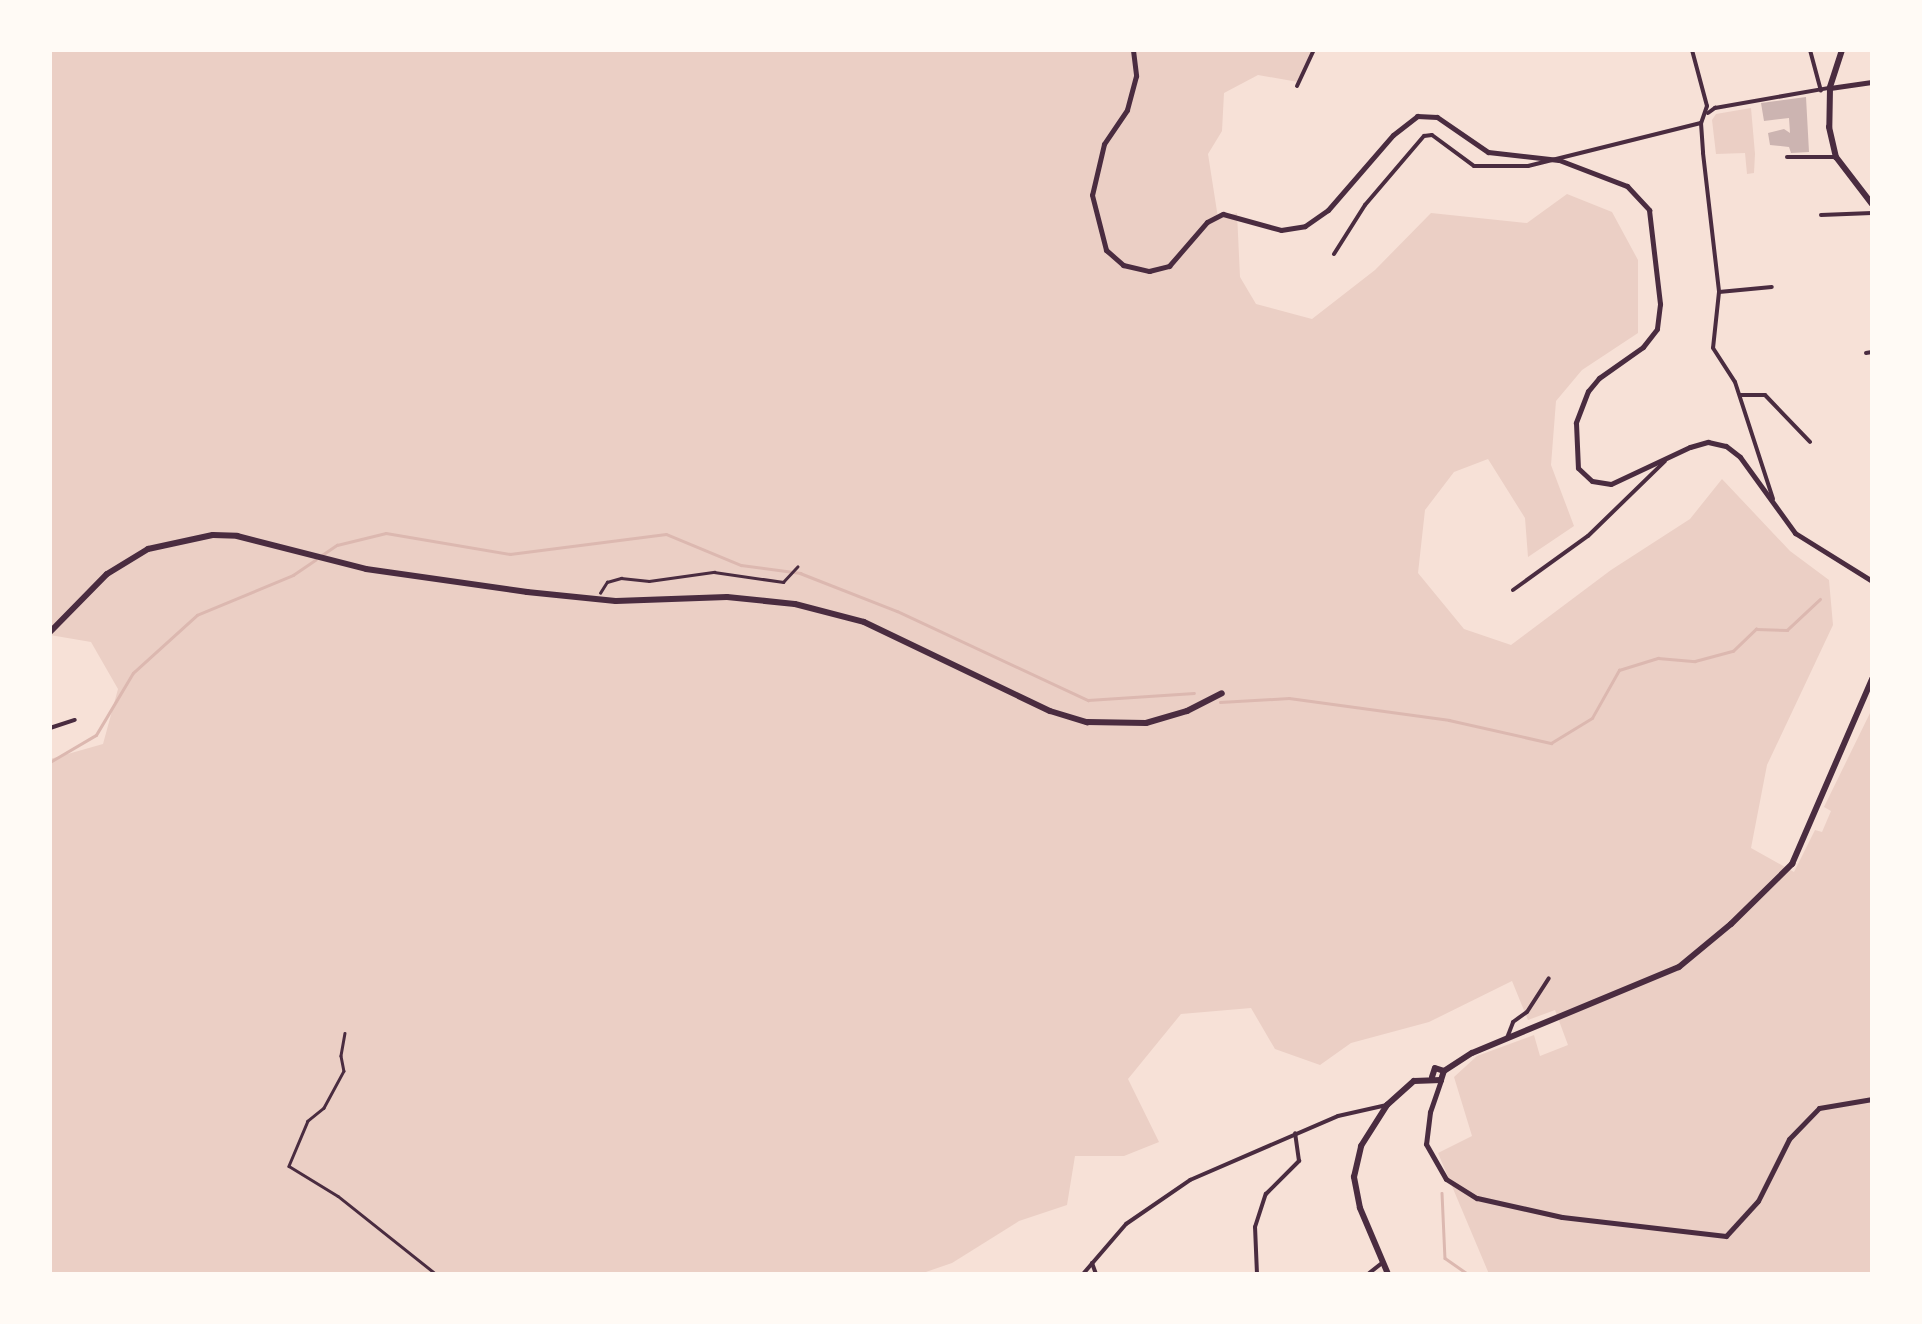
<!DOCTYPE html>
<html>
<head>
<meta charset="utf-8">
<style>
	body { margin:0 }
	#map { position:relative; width:1922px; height:1324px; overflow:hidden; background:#f7e1d7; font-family:Poppins,sans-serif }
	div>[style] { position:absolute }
	.green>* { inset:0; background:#ebcfc5 }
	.stream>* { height:2.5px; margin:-1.25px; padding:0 1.25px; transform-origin:1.25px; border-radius:1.25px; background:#dcb8b0 }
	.building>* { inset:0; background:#ccb4b1 }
	.path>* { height:2.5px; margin:-1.25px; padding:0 1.25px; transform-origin:1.25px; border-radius:1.25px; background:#4a2c40 }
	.minor>* { height:4px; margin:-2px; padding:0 2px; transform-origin:2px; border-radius:2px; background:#4a2c40 }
	.tertiary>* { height:5px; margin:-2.5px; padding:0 2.5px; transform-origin:2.5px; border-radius:2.5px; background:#4a2c40 }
	.secondary>* { height:6px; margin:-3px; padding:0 3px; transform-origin:3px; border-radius:3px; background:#4a2c40 }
	.primary>* { height:6px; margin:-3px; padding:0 3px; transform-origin:3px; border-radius:3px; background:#4a2c40 }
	span { translate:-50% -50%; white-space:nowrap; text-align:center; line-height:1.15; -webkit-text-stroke:8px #fffaf5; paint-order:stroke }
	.frame { position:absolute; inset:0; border:52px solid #fffaf5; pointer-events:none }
</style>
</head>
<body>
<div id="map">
	<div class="green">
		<i style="clip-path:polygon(50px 50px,1314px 50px,1298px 82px,1258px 75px,1224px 93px,1222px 131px,1208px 154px,1218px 218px,1237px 213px,1240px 277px,1256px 304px,1312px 319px,1375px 270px,1431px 213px,1527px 223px,1567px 194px,1612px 212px,1638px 260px,1638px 333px,1582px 370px,1556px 401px,1551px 465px,1574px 526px,1528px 557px,1525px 518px,1488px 459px,1454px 472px,1425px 510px,1418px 573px,1464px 629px,1511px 645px,1611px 570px,1690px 519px,1722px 479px,1790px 551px,1829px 580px,1833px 625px,1767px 765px,1751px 848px,1794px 872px,1815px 830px,1822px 832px,1831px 811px,1824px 807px,1872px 709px,1872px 1274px,1489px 1274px,1438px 1153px,1472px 1136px,1454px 1077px,1477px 1056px,1534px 1035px,1540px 1056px,1568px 1045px,1555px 1010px,1528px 1020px,1512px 981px,1429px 1022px,1351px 1043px,1320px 1065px,1275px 1049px,1251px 1008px,1181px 1014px,1128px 1079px,1159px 1142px,1124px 1156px,1075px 1156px,1067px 1205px,1019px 1221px,952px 1263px,920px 1274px,50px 1274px,50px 759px,103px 744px,118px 689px,91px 642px,50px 635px)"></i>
		<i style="clip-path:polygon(1751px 108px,1755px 154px,1754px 173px,1747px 174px,1745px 153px,1716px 154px,1712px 120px,1716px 114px)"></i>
	</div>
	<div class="stream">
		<i style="left:322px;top:555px;width:18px;rotate:-34deg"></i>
		<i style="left:337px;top:545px;width:50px;rotate:-13.8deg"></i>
		<i style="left:386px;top:533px;width:126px;rotate:9.6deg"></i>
		<i style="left:510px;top:554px;width:157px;rotate:-7.3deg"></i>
		<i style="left:666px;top:534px;width:81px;rotate:22.5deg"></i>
		<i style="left:741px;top:565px;width:60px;rotate:7.7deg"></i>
		<i style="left:800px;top:573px;width:104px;rotate:21.4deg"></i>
		<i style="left:897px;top:611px;width:211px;rotate:25deg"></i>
		<i style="left:1088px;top:700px;width:106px;rotate:-3.8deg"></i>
		<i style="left:1220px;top:702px;width:69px;rotate:-3.3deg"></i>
		<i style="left:1289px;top:698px;width:162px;rotate:7.8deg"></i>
		<i style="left:1449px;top:720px;width:105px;rotate:12.7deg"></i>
		<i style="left:1551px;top:743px;width:48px;rotate:-31.4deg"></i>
		<i style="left:1592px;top:718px;width:55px;rotate:-60.6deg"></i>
		<i style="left:1619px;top:670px;width:41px;rotate:-17.1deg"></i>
		<i style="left:1658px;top:658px;width:37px;rotate:5deg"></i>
		<i style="left:1695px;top:661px;width:39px;rotate:-15deg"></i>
		<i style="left:1733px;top:651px;width:32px;rotate:-44deg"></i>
		<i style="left:1756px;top:629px;width:31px;rotate:2deg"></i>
		<i style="left:1787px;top:630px;width:45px;rotate:-43.2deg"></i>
		<i style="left:50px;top:762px;width:53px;rotate:-30.4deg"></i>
		<i style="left:96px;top:735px;width:72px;rotate:-59.2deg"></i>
		<i style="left:133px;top:673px;width:86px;rotate:-42.2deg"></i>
		<i style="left:197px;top:615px;width:104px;rotate:-22.6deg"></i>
		<i style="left:293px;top:575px;width:27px;rotate:-34deg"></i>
		<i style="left:1442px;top:1193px;width:65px;rotate:87.4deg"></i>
		<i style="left:1445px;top:1258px;width:28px;rotate:35deg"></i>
	</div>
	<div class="building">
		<i style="clip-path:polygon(1806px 97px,1809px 152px,1791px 153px,1789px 147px,1770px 145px,1768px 133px,1784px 129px,1790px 133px,1789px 118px,1764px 121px,1761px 103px)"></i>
	</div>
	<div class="path">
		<i style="left:600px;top:593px;width:13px;rotate:-58deg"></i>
		<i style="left:607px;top:582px;width:15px;rotate:-16deg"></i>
		<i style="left:621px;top:578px;width:28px;rotate:6deg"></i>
		<i style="left:649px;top:581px;width:66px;rotate:-7.9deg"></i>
		<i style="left:714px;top:572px;width:70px;rotate:8.2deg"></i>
		<i style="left:783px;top:582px;width:21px;rotate:-47deg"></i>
		<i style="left:345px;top:1033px;width:23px;rotate:100deg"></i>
		<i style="left:341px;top:1056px;width:15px;rotate:79deg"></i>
		<i style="left:344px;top:1071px;width:42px;rotate:118.4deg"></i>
		<i style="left:324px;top:1108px;width:21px;rotate:141deg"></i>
		<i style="left:308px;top:1121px;width:49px;rotate:112.9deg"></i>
		<i style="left:289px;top:1166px;width:57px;rotate:31.5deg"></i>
		<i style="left:338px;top:1196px;width:125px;rotate:38.5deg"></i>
	</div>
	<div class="minor">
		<i style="left:1692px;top:50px;width:58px;rotate:75deg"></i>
		<i style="left:1707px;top:106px;width:18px;rotate:109deg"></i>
		<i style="left:1701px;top:123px;width:30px;rotate:86deg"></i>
		<i style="left:1703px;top:153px;width:140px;rotate:83.4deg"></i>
		<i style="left:1719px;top:292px;width:56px;rotate:96.1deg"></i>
		<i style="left:1713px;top:348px;width:40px;rotate:57.1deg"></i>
		<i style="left:1735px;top:382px;width:123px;rotate:72deg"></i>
		<i style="left:1810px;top:50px;width:42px;rotate:75deg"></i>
		<i style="left:1297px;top:86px;width:40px;rotate:-65deg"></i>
		<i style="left:1708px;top:113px;width:9px;rotate:-36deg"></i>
		<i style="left:1715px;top:108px;width:116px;rotate:-10deg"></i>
		<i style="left:1787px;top:157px;width:49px"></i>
		<i style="left:1821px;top:215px;width:51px;rotate:-2.2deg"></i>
		<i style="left:1334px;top:254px;width:58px;rotate:-57.7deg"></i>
		<i style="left:1365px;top:205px;width:91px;rotate:-49.5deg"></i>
		<i style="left:1424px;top:136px;width:8px;rotate:-7deg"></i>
		<i style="left:1432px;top:135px;width:52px;rotate:36.4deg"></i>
		<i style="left:1474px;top:166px;width:54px"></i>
		<i style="left:1528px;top:166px;width:178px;rotate:-14deg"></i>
		<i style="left:1719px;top:292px;width:53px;rotate:-5.4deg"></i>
		<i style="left:1866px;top:353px;width:6px;rotate:-9deg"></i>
		<i style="left:1740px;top:395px;width:25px"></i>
		<i style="left:1765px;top:395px;width:65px;rotate:46.2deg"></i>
		<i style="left:1513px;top:590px;width:92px;rotate:-35.8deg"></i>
		<i style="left:1588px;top:536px;width:107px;rotate:-44.2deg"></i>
		<i style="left:50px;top:728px;width:26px;rotate:-18deg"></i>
		<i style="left:1507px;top:1038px;width:17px;rotate:-69deg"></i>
		<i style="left:1513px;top:1022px;width:17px;rotate:-36deg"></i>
		<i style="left:1527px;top:1012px;width:40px;rotate:-57.1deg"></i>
		<i style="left:1092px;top:1263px;width:12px;rotate:70deg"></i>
		<i style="left:1083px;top:1274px;width:66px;rotate:-49.3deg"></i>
		<i style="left:1126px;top:1224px;width:78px;rotate:-34.5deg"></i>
		<i style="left:1190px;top:1180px;width:161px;rotate:-23.4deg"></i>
		<i style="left:1338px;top:1116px;width:50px;rotate:-12.7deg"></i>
		<i style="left:1257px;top:1274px;width:47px;rotate:-92.4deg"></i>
		<i style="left:1255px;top:1227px;width:35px;rotate:-72deg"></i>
		<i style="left:1266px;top:1194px;width:47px;rotate:-45deg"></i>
		<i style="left:1299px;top:1161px;width:28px;rotate:-98deg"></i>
		<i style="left:1368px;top:1274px;width:18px;rotate:-38deg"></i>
	</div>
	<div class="tertiary">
		<i style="left:1133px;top:50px;width:26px;rotate:83deg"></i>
		<i style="left:1136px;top:76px;width:35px;rotate:105deg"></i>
		<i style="left:1127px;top:110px;width:41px;rotate:124.1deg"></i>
		<i style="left:1104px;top:144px;width:52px;rotate:103.2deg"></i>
		<i style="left:1092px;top:195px;width:57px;rotate:75.7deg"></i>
		<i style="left:1106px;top:250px;width:23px;rotate:41deg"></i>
		<i style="left:1123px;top:265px;width:27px;rotate:13deg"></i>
		<i style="left:1149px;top:271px;width:21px;rotate:-14deg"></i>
		<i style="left:1169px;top:266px;width:58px;rotate:-49.2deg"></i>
		<i style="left:1207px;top:222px;width:18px;rotate:-27deg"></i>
		<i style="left:1223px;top:214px;width:60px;rotate:15.4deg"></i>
		<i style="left:1281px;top:230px;width:24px;rotate:-9deg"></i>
		<i style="left:1305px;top:226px;width:28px;rotate:-35deg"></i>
		<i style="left:1328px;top:210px;width:99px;rotate:-49.1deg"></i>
		<i style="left:1393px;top:135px;width:31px;rotate:-38deg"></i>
		<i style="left:1417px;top:116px;width:20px;rotate:3deg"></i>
		<i style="left:1437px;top:117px;width:62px;rotate:34.5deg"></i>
		<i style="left:1488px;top:152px;width:71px;rotate:6.4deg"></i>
		<i style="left:1559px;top:160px;width:73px;rotate:20.9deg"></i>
		<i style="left:1627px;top:186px;width:33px;rotate:47deg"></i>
		<i style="left:1649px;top:210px;width:95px;rotate:83.3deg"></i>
		<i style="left:1660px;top:304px;width:25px;rotate:97deg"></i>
		<i style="left:1657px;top:329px;width:23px;rotate:128deg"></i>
		<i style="left:1643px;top:347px;width:54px;rotate:144.8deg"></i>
		<i style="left:1599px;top:378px;width:17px;rotate:130deg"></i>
		<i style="left:1588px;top:391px;width:34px;rotate:111deg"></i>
		<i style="left:1576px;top:423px;width:45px;rotate:87.5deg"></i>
		<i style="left:1578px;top:468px;width:19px;rotate:43deg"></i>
		<i style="left:1592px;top:481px;width:19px;rotate:9deg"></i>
		<i style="left:1611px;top:484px;width:87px;rotate:-25.1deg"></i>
		<i style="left:1690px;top:447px;width:19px;rotate:-16deg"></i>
		<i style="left:1708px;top:442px;width:18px;rotate:13deg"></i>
		<i style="left:1726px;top:446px;width:18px;rotate:38deg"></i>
		<i style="left:1740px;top:457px;width:94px;rotate:54.1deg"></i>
		<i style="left:1795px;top:533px;width:91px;rotate:31.9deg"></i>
		<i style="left:1830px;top:88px;width:42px;rotate:-8.1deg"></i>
		<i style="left:1441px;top:1080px;width:34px;rotate:109deg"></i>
		<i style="left:1430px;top:1112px;width:32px;rotate:97deg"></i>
		<i style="left:1426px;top:1144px;width:40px;rotate:60.3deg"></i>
		<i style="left:1446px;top:1179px;width:36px;rotate:32deg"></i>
		<i style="left:1477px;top:1198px;width:87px;rotate:12.6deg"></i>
		<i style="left:1562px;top:1217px;width:165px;rotate:6.6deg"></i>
		<i style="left:1726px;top:1236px;width:47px;rotate:-47.6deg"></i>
		<i style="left:1758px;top:1201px;width:69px;rotate:-63.4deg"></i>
		<i style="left:1789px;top:1139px;width:43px;rotate:-45.9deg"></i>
		<i style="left:1819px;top:1108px;width:54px;rotate:-9.6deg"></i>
	</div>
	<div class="secondary">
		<i style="left:1842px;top:50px;width:40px;rotate:108deg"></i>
		<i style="left:1830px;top:88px;width:39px;rotate:91deg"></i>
		<i style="left:1829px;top:127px;width:31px;rotate:77deg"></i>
		<i style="left:1836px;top:157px;width:59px;rotate:52.5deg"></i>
		<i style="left:1432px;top:1077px;width:9px;rotate:-72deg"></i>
		<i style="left:1435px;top:1068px;width:9px;rotate:18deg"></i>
		<i style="left:1388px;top:1274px;width:72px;rotate:-113deg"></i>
		<i style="left:1360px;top:1208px;width:32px;rotate:-101deg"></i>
		<i style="left:1354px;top:1177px;width:32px;rotate:-77deg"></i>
		<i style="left:1361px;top:1146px;width:49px;rotate:-57.6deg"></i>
		<i style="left:1387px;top:1105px;width:36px;rotate:-42deg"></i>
		<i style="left:1414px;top:1081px;width:27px;rotate:-2deg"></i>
		<i style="left:1441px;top:1080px;width:9px;rotate:-72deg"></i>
		<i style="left:1444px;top:1071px;width:33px;rotate:-33deg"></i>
		<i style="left:1472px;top:1053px;width:224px;rotate:-22.6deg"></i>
		<i style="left:1679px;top:967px;width:67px;rotate:-39.6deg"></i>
		<i style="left:1731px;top:924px;width:86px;rotate:-44.5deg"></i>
		<i style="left:1792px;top:864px;width:202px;rotate:-66.6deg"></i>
	</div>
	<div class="primary">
		<i style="left:50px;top:632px;width:81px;rotate:-45.5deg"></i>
		<i style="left:107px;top:574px;width:48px;rotate:-31.4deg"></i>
		<i style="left:148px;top:549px;width:66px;rotate:-12.2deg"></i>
		<i style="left:213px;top:535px;width:24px;rotate:2deg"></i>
		<i style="left:237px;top:536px;width:133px;rotate:14.3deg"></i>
		<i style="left:366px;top:569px;width:163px;rotate:8.1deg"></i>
		<i style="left:527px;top:592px;width:89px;rotate:5.8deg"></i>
		<i style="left:616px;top:601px;width:111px;rotate:-2.1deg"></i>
		<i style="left:727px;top:597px;width:68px;rotate:5.9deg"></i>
		<i style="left:795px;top:604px;width:71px;rotate:14.6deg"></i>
		<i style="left:864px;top:622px;width:206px;rotate:25.6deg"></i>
		<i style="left:1050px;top:711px;width:39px;rotate:17deg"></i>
		<i style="left:1087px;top:722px;width:59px;rotate:1deg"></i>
		<i style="left:1146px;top:723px;width:43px;rotate:-16.3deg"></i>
		<i style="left:1187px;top:711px;width:39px;rotate:-27deg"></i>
	</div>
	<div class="frame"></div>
</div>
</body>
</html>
